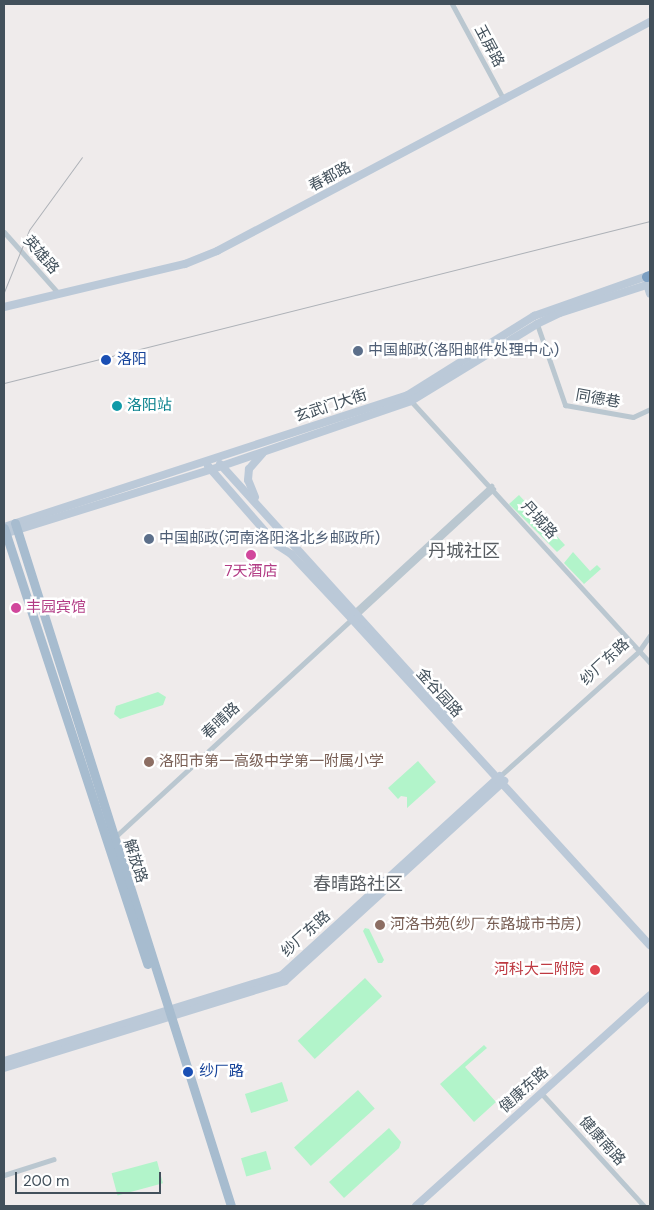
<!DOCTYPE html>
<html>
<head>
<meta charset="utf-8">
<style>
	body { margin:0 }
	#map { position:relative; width:654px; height:1210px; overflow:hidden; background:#efebeb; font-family:"DM Sans","Noto Sans SC",sans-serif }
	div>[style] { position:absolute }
	.green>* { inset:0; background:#b2f4ca; transform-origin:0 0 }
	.street>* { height:5px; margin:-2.5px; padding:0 2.5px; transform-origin:2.5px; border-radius:2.5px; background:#bac7d0 }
	.secondary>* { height:8px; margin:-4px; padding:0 4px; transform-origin:4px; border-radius:4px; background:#bbc9d8 }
	.primary>* { height:9px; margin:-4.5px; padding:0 4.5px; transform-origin:4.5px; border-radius:4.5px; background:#a7bccf }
	.highway>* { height:10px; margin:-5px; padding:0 5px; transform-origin:5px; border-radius:5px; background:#7c9fc2 }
	.rail>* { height:1px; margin:-0.5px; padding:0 0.5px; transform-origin:0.5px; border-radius:0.5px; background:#adb1b7 }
	.dots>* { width:14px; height:14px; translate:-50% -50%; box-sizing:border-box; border:2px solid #fff; border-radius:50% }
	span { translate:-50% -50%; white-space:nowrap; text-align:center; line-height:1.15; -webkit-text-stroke:5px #fff; paint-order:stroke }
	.street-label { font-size:15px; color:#42505b }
	.service-label { font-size:15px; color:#4e5e75 }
	.left { translate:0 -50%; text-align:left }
	.transit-label { font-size:15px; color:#164399 }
	.culture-label { font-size:15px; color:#0d838f }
	.hotel-label { font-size:15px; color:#b23c85 }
	.education-label { font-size:15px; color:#785e54 }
	.health-label { font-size:15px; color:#be3a42 }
	.right { translate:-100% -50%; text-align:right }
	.quarter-label { font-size:18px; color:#575c61 }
	.frame { position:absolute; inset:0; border:5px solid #42505b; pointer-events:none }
	.scale { position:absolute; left:15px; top:1172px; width:146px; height:22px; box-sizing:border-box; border:2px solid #42505b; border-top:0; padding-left:6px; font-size:15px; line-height:18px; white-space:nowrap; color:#42505b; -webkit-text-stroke:4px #fff; paint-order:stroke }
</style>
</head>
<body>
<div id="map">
	<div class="green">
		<i style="clip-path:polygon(519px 495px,565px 545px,557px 552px,509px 504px)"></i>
		<i style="clip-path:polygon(573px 552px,590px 571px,597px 565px,601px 569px,584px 584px,564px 563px)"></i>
		<i style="clip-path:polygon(158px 692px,166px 697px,163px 705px,120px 719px,114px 714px,116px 706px)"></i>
		<i style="clip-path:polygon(418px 761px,436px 782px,407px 808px,407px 797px,401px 796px,398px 799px,388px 788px)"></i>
		<i style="clip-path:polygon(365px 928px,369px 929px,384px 960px,382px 963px,378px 963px,363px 931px)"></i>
		<i style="left:365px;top:978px;width:25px;height:92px;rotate:47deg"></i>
		<i style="clip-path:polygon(484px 1045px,487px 1048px,465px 1067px,496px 1102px,474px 1122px,440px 1084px)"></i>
		<i style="left:282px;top:1082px;width:20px;height:39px;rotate:72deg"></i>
		<i style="left:358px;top:1090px;width:25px;height:86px;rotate:48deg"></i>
		<i style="clip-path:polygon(389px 1128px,401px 1142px,399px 1148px,344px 1198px,329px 1182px)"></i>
		<i style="left:266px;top:1151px;width:19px;height:26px;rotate:74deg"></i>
		<i style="left:157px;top:1161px;width:23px;height:47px;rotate:75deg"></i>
	</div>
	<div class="street">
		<i style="left:452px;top:4px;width:109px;rotate:61.6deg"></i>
		<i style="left:4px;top:232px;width:83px;rotate:48.4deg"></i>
		<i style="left:537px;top:324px;width:86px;rotate:70.9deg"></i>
		<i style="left:565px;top:405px;width:69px;rotate:10deg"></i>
		<i style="left:633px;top:417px;width:19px;rotate:-25deg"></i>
		<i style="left:410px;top:400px;width:356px;rotate:47.6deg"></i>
		<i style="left:353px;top:613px;width:188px;rotate:-42.6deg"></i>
		<i style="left:501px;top:775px;width:186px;rotate:-41.9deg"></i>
		<i style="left:639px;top:651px;width:19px;rotate:-55deg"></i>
		<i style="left:115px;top:837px;width:514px;rotate:-42.63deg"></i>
		<i style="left:541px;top:1093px;width:153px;rotate:47.7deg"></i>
		<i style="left:4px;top:1175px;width:52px;rotate:-17.7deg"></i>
	</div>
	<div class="secondary">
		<i style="left:647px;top:284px;width:10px;rotate:73deg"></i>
		<i style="left:4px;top:307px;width:186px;rotate:-13.4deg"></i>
		<i style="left:185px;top:264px;width:35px;rotate:-22deg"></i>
		<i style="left:217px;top:251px;width:490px;rotate:-27.9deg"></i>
		<i style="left:220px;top:464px;width:343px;rotate:47.8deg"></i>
		<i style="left:208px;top:466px;width:105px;rotate:48.9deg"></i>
		<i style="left:277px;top:545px;width:17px;rotate:33deg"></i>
		<i style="left:291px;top:554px;width:88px;rotate:46.8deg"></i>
		<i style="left:351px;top:618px;width:443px;rotate:47.6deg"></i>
		<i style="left:255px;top:497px;width:18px;rotate:-112deg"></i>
		<i style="left:248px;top:480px;width:11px;rotate:-85deg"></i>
		<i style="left:249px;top:469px;width:21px;rotate:-49deg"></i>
		<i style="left:4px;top:527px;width:425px;rotate:-18.1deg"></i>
		<i style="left:408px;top:395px;width:149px;rotate:-32.1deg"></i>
		<i style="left:534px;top:316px;width:123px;rotate:-19.5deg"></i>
		<i style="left:4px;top:534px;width:216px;rotate:-17.3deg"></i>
		<i style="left:210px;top:470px;width:213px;rotate:-18.9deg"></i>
		<i style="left:411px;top:401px;width:148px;rotate:-31.4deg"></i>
		<i style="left:537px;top:324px;width:25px;rotate:-26deg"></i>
		<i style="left:560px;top:313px;width:95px;rotate:-17.9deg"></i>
		<i style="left:4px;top:1061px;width:291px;rotate:-17.2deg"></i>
		<i style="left:282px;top:975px;width:295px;rotate:-42.4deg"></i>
		<i style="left:4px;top:1068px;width:294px;rotate:-17.2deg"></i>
		<i style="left:285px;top:981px;width:297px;rotate:-42.4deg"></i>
		<i style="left:416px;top:1206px;width:315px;rotate:-42deg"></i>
	</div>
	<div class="primary">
		<i style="left:15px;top:523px;width:716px;rotate:72.45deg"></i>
		<i style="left:4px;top:528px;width:459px;rotate:71.8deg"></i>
	</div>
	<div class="highway">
		<i style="left:647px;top:277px;width:3px;rotate:-18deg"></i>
	</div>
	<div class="rail">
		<i style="left:4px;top:292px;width:67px;rotate:-68deg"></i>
		<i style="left:29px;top:230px;width:90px;rotate:-54deg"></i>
		<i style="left:4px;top:383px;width:666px;rotate:-14.08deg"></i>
	</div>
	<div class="dots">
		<i style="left:358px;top:351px;background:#5c6f8a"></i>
		<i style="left:106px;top:360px;background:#1a4fb4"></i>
		<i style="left:117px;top:406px;background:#0f9aa8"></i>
		<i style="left:149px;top:539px;background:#5c6f8a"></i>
		<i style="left:251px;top:555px;background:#d1479c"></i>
		<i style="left:16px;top:608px;background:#d1479c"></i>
		<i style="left:149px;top:762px;background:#8d6e63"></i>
		<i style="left:380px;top:925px;background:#8d6e63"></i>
		<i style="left:595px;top:970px;background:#e0444e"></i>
		<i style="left:188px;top:1072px;background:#1a4fb4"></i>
	</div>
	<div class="street-label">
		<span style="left:489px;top:46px;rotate:62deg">玉屏路</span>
		<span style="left:330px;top:177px;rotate:-28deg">春都路</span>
		<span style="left:41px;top:255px;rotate:49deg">英雄路</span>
		<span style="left:598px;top:399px;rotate:10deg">同德巷</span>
		<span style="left:331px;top:406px;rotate:-18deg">玄武门大街</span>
		<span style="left:539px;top:520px;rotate:48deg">丹城路</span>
		<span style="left:605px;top:662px;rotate:-43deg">纱厂东路</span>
		<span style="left:439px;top:693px;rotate:48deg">金谷园路</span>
		<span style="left:221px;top:721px;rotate:-43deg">春晴路</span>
		<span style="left:135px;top:861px;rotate:72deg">解放路</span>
		<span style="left:306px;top:934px;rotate:-42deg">纱厂东路</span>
		<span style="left:524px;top:1090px;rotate:-42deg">健康东路</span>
		<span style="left:602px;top:1141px;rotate:48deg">健康南路</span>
	</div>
	<div class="service-label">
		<span class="left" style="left:368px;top:351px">中国邮政(洛阳邮件处理中心)</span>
		<span class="left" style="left:159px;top:539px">中国邮政(河南洛阳洛北乡邮政所)</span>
	</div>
	<div class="transit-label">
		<span class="left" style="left:117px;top:360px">洛阳</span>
		<span class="left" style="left:199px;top:1072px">纱厂路</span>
	</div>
	<div class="culture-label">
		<span class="left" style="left:127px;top:406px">洛阳站</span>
	</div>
	<div class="hotel-label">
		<span style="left:251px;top:572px">7天酒店</span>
		<span class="left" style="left:26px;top:608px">丰园宾馆</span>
	</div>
	<div class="education-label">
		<span class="left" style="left:159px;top:762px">洛阳市第一高级中学第一附属小学</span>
		<span class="left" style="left:390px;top:925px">河洛书苑(纱厂东路城市书房)</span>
	</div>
	<div class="health-label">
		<span class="right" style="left:584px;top:970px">河科大二附院</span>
	</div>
	<div class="quarter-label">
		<span style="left:464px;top:551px">丹城社区</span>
		<span style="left:358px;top:884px">春晴路社区</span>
	</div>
	<div class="frame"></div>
	<div class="scale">200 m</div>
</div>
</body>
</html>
